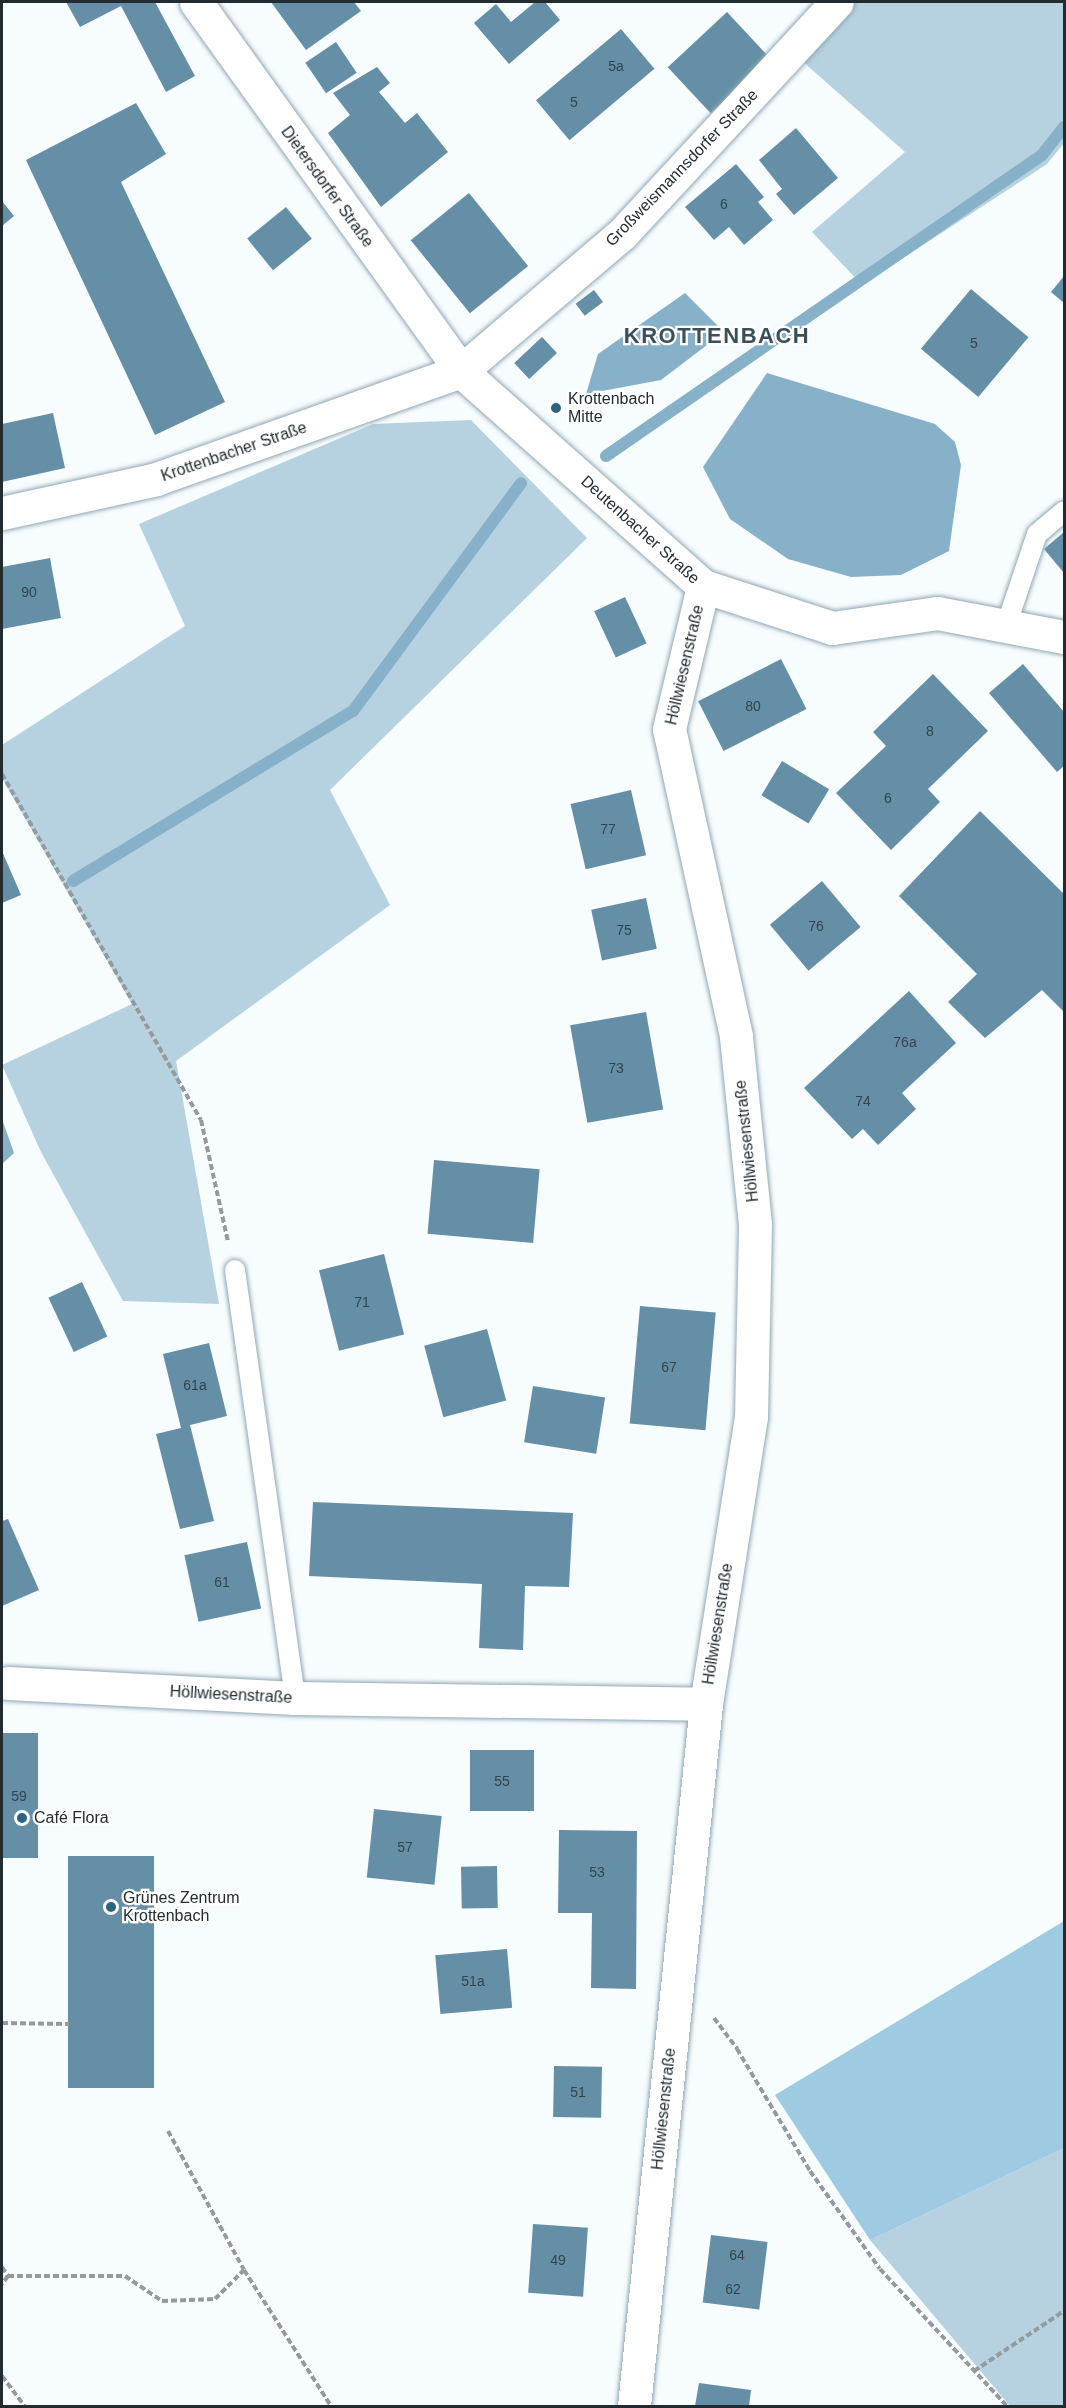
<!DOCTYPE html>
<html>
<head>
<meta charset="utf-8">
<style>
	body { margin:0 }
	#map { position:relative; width:1066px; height:2408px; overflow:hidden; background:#f7fcfe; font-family:Arial,sans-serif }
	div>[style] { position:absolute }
	.green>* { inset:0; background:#b6d1e0 }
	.forest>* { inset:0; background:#9ecae2 }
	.water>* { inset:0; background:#86b1c8 }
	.stream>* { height:12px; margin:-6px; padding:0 6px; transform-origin:6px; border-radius:6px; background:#86b1c8 }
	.building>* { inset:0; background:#658fa6; transform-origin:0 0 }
	.path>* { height:4px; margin-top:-2px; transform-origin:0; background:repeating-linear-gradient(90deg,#949b9e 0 6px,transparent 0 9px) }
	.roads { filter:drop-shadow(0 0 2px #91a7b4) drop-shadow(0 0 2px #91a7b4) }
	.lane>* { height:20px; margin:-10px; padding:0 10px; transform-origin:10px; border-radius:10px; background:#fff }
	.street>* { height:33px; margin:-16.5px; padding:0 16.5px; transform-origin:16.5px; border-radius:16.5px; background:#fff }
	.dots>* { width:16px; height:16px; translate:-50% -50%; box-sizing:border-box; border:3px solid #fff; border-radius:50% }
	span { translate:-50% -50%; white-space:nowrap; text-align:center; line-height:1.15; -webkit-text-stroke:4.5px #fff; paint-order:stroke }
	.number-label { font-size:14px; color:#33444e }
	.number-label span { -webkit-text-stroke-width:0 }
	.street-label { font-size:16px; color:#222b30 }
	.poi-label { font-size:16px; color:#222b30 }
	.left { translate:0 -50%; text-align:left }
	.district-label { font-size:22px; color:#3a4f5a; font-weight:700; letter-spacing:1.5px }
	.frame { position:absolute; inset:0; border:3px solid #222b30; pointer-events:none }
</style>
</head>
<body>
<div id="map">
	<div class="green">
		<i style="clip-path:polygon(848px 2px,1064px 2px,1064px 143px,1047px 164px,862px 285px,812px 232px,905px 152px,801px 60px)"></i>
		<i style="clip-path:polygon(471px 420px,587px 538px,330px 790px,390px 905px,176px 1061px,219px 1304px,123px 1301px,41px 1152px,2px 1065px,132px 1004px,2px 778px,2px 745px,185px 626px,139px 524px,373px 424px)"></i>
		<i style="clip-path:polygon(1064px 2148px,1064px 2406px,1010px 2406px,870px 2240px)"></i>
	</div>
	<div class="forest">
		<i style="clip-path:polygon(1064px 1921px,1064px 2148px,870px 2240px,775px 2095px)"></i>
	</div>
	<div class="water">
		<i style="clip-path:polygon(685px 293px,724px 332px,661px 380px,586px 394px,598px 354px)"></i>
		<i style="clip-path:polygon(767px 373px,935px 424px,955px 442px,961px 465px,949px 551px,901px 575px,851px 577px,788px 559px,730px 519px,703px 467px)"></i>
		<i style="clip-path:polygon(2px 1119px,14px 1153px,2px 1164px)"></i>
	</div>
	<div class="stream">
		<i style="left:606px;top:456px;width:530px;rotate:-34.62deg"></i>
		<i style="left:1042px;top:155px;width:36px;rotate:-52deg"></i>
		<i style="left:73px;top:881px;width:328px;rotate:-31.3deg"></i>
		<i style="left:353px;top:711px;width:283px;rotate:-53.6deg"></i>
	</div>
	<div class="building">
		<i style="clip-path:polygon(66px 2px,155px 2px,195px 76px,166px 92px,121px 6px,80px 27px)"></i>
		<i style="clip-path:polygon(271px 2px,354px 2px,361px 11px,306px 50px)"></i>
		<i style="clip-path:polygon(535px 2px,545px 2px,560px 20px,509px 64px,474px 23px,496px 4px,511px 22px)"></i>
		<i style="left:727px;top:12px;width:63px;height:81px;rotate:47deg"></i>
		<i style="left:621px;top:29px;width:52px;height:111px;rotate:50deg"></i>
		<i style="left:336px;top:42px;width:37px;height:37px;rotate:56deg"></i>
		<i style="clip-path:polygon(377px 67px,390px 83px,379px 92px,405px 123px,417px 113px,448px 152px,381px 207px,328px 133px,350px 115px,333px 93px)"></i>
		<i style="clip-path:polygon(136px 103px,166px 154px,121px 182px,225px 402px,155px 435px,26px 160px)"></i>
		<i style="clip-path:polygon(796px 128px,838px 178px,794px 215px,776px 194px,782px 189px,759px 160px)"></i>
		<i style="clip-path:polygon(736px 164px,764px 197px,758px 202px,773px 220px,744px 245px,729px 227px,714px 240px,685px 207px)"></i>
		<i style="left:469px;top:193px;width:94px;height:75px;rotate:51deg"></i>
		<i style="clip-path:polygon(2px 201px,14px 216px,2px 226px)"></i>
		<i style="left:286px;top:207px;width:41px;height:50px;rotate:51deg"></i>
		<i style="clip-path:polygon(1064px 276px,1064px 303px,1051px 292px)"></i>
		<i style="left:971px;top:289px;width:75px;height:78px;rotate:40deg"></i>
		<i style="left:594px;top:290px;width:15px;height:23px;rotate:53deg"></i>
		<i style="left:542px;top:337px;width:22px;height:38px;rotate:47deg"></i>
		<i style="clip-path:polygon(53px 413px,65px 468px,2px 482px,2px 424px)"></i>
		<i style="clip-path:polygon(1064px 532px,1064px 573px,1044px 549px)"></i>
		<i style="clip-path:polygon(50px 558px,61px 618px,2px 629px,2px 567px)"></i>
		<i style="left:625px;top:597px;width:51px;height:34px;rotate:65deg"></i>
		<i style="left:781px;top:659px;width:56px;height:93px;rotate:63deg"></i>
		<i style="clip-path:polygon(1023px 664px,1064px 712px,1064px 766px,1057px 772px,989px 693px)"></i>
		<i style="clip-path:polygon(933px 674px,988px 731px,928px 789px,940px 802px,891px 850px,836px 793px,886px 746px,873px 732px)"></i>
		<i style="left:782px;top:761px;width:55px;height:40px;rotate:31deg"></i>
		<i style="left:631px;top:790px;width:67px;height:62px;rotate:77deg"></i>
		<i style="clip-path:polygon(980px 811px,1064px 894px,1064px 1012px,1042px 990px,985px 1038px,948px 1002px,977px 974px,899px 896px)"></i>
		<i style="clip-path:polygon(2px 851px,21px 895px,2px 903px)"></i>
		<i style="left:822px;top:881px;width:60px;height:68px;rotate:50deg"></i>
		<i style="left:646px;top:898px;width:52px;height:56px;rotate:78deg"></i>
		<i style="clip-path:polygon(909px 991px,956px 1043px,902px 1093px,916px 1109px,878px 1145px,863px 1129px,852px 1139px,804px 1088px)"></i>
		<i style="left:646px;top:1012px;width:99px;height:77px;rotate:80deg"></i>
		<i style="left:434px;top:1160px;width:106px;height:74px;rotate:5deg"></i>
		<i style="left:384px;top:1254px;width:83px;height:67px;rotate:76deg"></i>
		<i style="left:82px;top:1282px;width:60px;height:37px;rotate:65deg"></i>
		<i style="left:640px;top:1306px;width:76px;height:118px;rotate:5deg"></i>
		<i style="left:487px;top:1329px;width:74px;height:65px;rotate:75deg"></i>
		<i style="clip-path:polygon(209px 1343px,227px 1416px,190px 1425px,214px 1521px,180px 1529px,156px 1434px,181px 1428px,163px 1354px)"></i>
		<i style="left:533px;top:1386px;width:73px;height:57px;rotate:9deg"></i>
		<i style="clip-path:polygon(313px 1502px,573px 1513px,569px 1587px,525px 1586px,523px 1650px,479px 1648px,482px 1584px,309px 1576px)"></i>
		<i style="clip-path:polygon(8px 1519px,39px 1590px,2px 1606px,2px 1521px)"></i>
		<i style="left:247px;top:1542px;width:68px;height:64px;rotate:78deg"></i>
		<i style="left:2px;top:1733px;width:36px;height:125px"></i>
		<i style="left:534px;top:1750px;width:61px;height:64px;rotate:90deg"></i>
		<i style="left:374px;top:1809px;width:68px;height:69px;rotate:6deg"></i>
		<i style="clip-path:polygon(559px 1830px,637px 1831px,636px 1989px,591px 1988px,592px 1913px,558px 1913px)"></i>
		<i style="left:154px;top:1856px;width:232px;height:86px;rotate:90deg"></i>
		<i style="left:497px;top:1866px;width:42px;height:36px;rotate:89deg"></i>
		<i style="left:507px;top:1949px;width:59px;height:72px;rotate:85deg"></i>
		<i style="left:554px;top:2066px;width:48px;height:51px;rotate:1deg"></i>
		<i style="left:533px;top:2224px;width:55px;height:69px;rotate:4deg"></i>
		<i style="left:711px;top:2235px;width:57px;height:68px;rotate:7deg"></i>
		<i style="clip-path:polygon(699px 2383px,751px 2390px,749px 2406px,695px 2406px)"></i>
	</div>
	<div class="path">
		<i style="left:2px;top:774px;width:399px;rotate:60.1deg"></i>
		<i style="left:201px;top:1120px;width:125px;rotate:77.5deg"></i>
		<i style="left:714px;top:2018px;width:39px;rotate:53deg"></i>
		<i style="left:737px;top:2049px;width:142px;rotate:59.1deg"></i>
		<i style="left:810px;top:2171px;width:120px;rotate:54.5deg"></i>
		<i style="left:880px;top:2269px;width:187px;rotate:47.2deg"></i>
		<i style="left:2px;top:2023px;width:67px;rotate:0.9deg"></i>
		<i style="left:168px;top:2131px;width:158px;rotate:61.3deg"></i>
		<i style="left:244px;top:2270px;width:161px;rotate:57.4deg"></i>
		<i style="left:2px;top:2267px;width:11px;rotate:56deg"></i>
		<i style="left:8px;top:2276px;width:10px;rotate:127deg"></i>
		<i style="left:8px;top:2276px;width:117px"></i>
		<i style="left:125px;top:2276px;width:45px;rotate:34deg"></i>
		<i style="left:162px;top:2301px;width:53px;rotate:-2.2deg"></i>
		<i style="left:215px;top:2299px;width:41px;rotate:-45deg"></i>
		<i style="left:974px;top:2371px;width:108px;rotate:-33.7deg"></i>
		<i style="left:2px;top:2376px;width:38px;rotate:53deg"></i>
	</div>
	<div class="roads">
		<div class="lane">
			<i style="left:1006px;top:626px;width:97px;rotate:-71.4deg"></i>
			<i style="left:1037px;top:534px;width:35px;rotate:-40deg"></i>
			<i style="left:235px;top:1270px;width:432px;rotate:82deg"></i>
		</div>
		<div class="street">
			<i style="left:196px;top:2px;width:454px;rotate:54.3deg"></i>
			<i style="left:461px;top:371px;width:324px;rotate:41.6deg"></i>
			<i style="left:703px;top:586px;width:136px;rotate:18deg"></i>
			<i style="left:832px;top:628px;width:106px;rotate:-8.1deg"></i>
			<i style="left:937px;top:613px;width:129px;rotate:10.7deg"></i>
			<i style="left:2px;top:513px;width:158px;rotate:-12.4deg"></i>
			<i style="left:156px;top:479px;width:324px;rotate:-19.5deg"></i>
			<i style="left:461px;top:371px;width:211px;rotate:-40.4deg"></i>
			<i style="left:622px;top:234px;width:316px;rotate:-47.2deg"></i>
			<i style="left:8px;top:1683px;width:287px;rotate:3deg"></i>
			<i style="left:295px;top:1698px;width:411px;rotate:0.8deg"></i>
			<i style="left:634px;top:2406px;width:706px;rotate:-84.14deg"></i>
			<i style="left:706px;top:1704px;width:291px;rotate:-81.1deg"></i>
			<i style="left:751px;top:1417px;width:193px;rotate:-88.8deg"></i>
			<i style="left:755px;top:1224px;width:189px;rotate:-95.8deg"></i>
			<i style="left:736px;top:1036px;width:314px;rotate:-102.3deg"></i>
			<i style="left:669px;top:729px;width:147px;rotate:-76.6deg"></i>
		</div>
	</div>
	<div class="dots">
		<i style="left:556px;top:408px;background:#2c637e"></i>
		<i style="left:22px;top:1818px;background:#2c637e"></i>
		<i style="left:111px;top:1907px;background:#2c637e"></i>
	</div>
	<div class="number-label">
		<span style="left:616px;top:66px">5a</span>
		<span style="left:574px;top:102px">5</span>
		<span style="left:724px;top:204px">6</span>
		<span style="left:974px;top:343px">5</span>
		<span style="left:29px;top:592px">90</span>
		<span style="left:753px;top:706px">80</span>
		<span style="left:930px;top:731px">8</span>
		<span style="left:888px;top:798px">6</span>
		<span style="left:608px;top:829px">77</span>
		<span style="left:816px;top:926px">76</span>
		<span style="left:624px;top:930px">75</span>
		<span style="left:905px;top:1042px">76a</span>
		<span style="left:616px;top:1068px">73</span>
		<span style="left:863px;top:1101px">74</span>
		<span style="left:362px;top:1302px">71</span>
		<span style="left:669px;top:1367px">67</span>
		<span style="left:195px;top:1385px">61a</span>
		<span style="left:222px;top:1582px">61</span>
		<span style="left:502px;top:1781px">55</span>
		<span style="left:19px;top:1796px">59</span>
		<span style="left:405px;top:1847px">57</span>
		<span style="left:597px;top:1872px">53</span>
		<span style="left:473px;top:1981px">51a</span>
		<span style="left:578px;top:2092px">51</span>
		<span style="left:737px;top:2255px">64</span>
		<span style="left:558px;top:2260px">49</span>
		<span style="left:733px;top:2289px">62</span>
	</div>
	<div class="street-label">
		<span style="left:682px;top:168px;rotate:-46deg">Großweismannsdorfer Straße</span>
		<span style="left:327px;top:187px;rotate:54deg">Dietersdorfer Straße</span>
		<span style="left:234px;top:452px;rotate:-19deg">Krottenbacher Straße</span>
		<span style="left:640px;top:530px;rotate:42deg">Deutenbacher Straße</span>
		<span style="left:685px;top:665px;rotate:-77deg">Höllwiesenstraße</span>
		<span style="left:747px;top:1141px;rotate:-96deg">Höllwiesenstraße</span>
		<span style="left:718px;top:1624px;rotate:-81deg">Höllwiesenstraße</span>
		<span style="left:231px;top:1695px;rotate:3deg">Höllwiesenstraße</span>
		<span style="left:664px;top:2109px;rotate:-84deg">Höllwiesenstraße</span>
	</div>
	<div class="poi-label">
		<span class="left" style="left:568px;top:408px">Krottenbach<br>Mitte</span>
		<span class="left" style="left:34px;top:1818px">Café Flora</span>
		<span class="left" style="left:123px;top:1907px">Grünes Zentrum<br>Krottenbach</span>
	</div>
	<div class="district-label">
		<span style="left:717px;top:336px">KROTTENBACH</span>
	</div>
	<div class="frame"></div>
</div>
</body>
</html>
